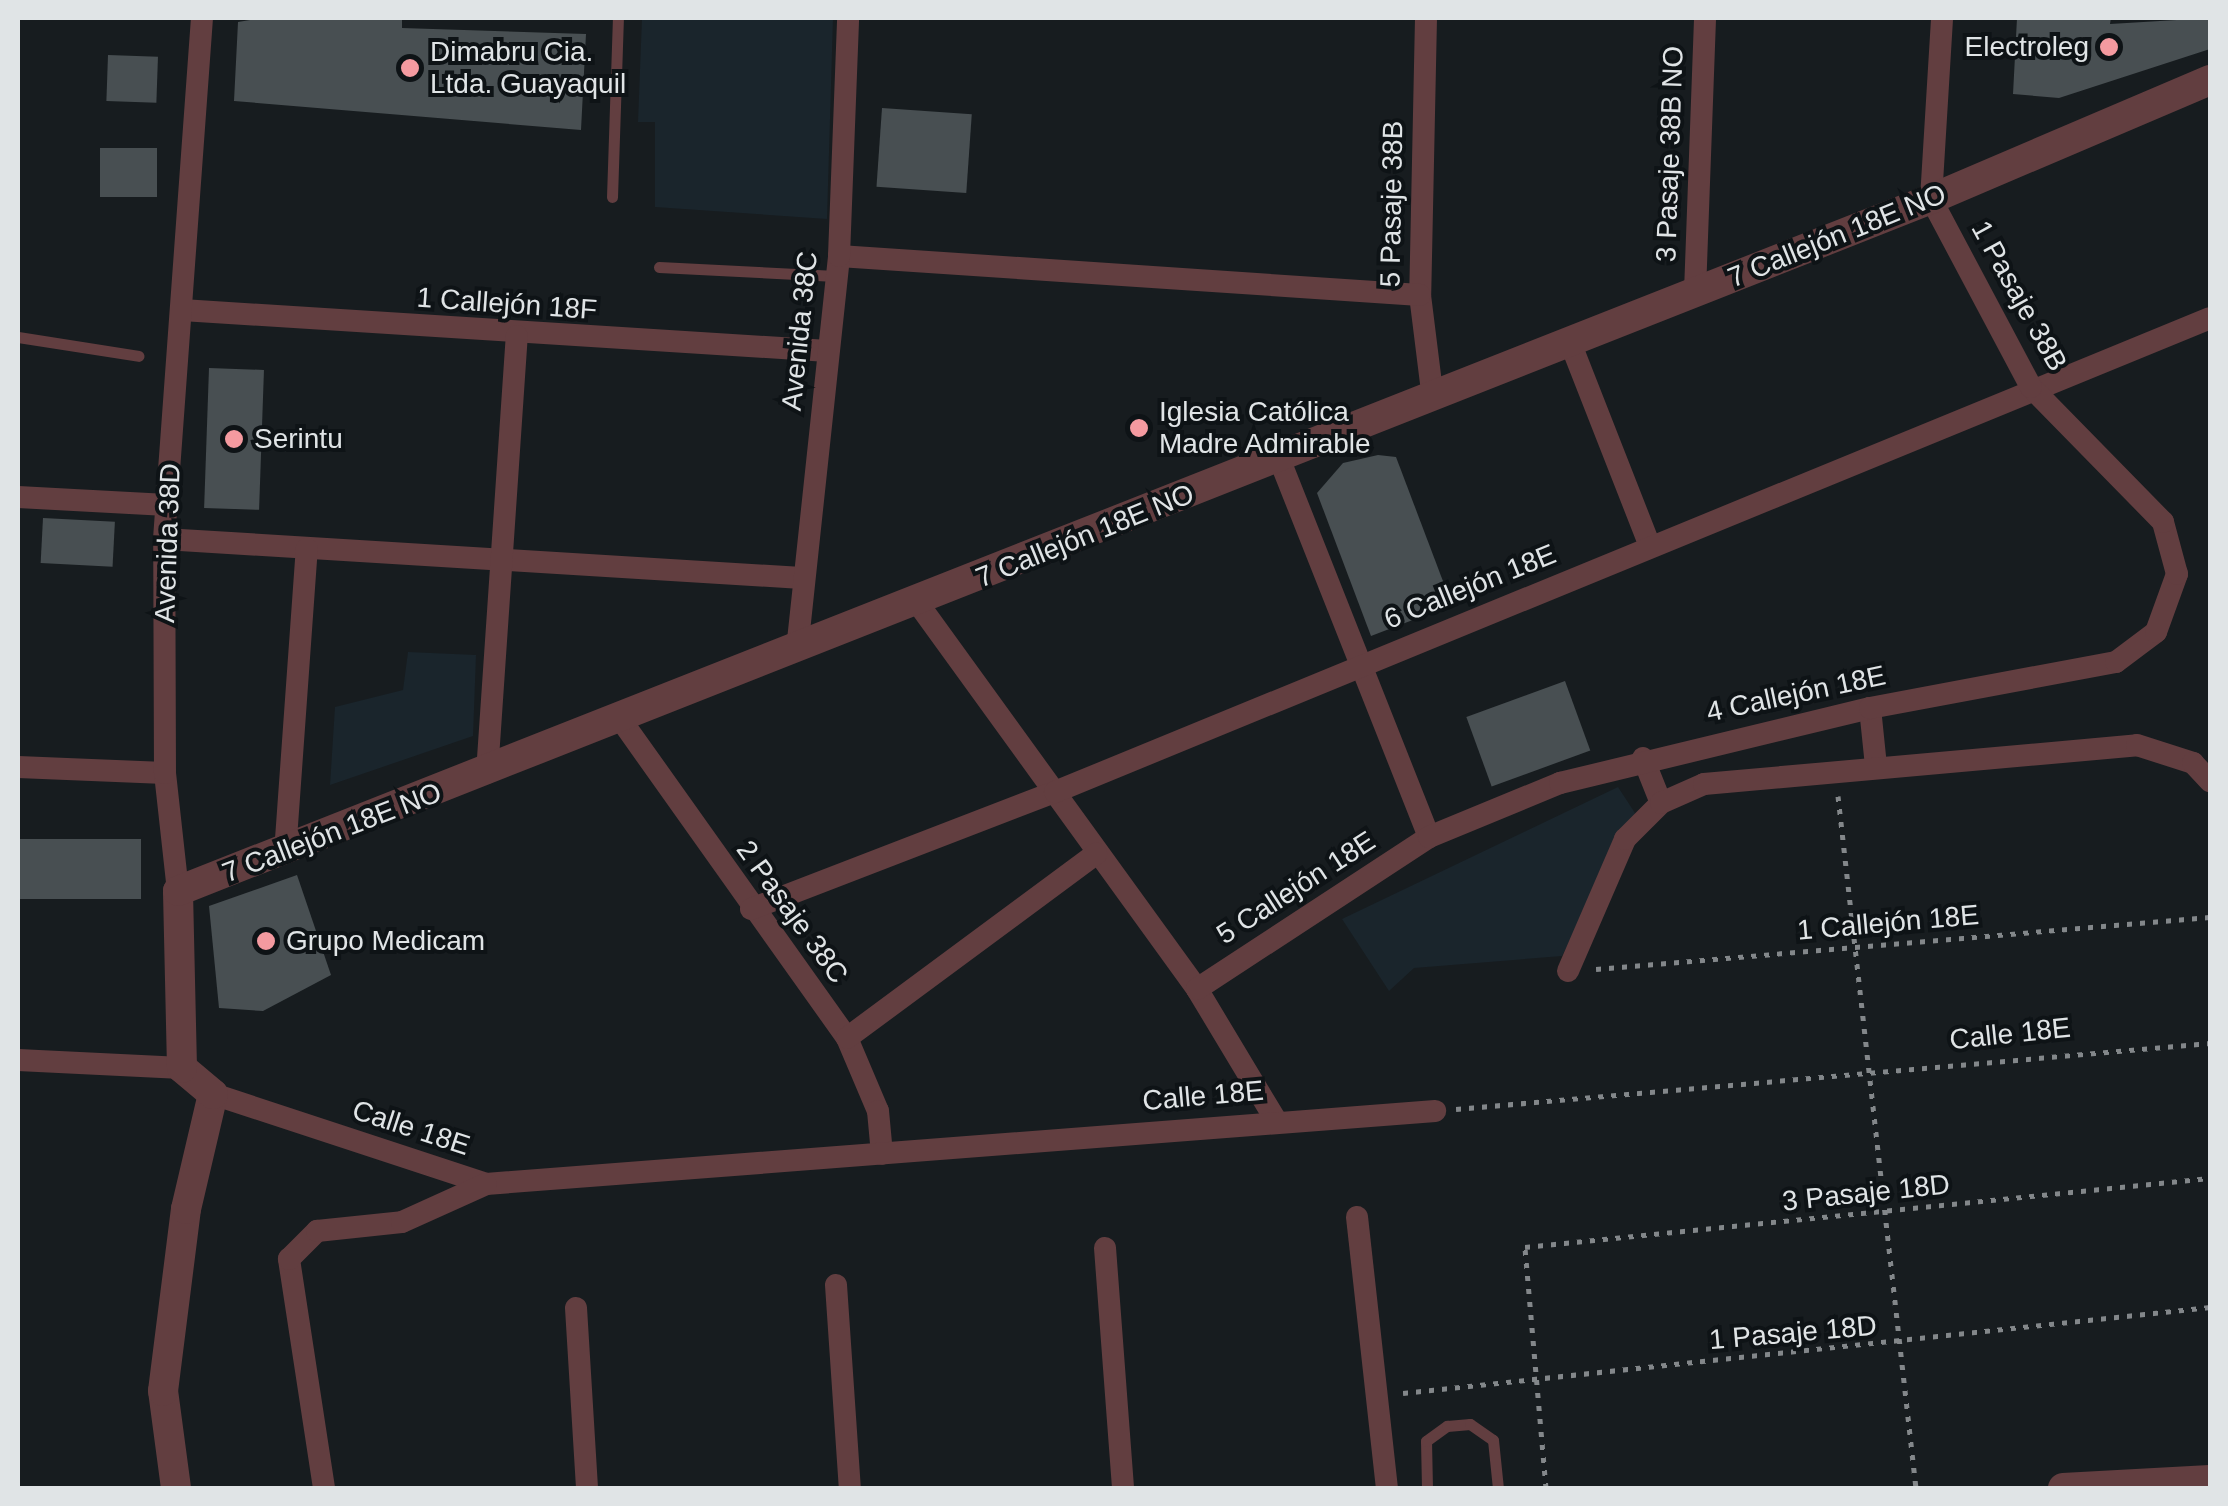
<!DOCTYPE html>
<html>
<head>
<meta charset="utf-8">
<style>
	body { margin:0 }
	#map { position:relative; width:2228px; height:1506px; overflow:hidden; background:#171c1f; font-family:Helvetica,sans-serif }
	div>[style] { position:absolute }
	.built>* { inset:0; background:#1a252c }
	.building>* { inset:0; background:#484f52; transform-origin:0 0 }
	.path>* { height:5px; margin-top:-2.5px; transform-origin:0; background:repeating-linear-gradient(90deg,#83878a 0 5px,transparent 0 13px) }
	.service>* { height:11px; margin:-5.5px; padding:0 5.5px; transform-origin:5.5px; border-radius:5.5px; background:#623e40 }
	.minor>* { height:22px; margin:-11px; padding:0 11px; transform-origin:11px; border-radius:11px; background:#623e40 }
	.tertiary>* { height:30px; margin:-15px; padding:0 15px; transform-origin:15px; border-radius:15px; background:#623e40 }
	.dots>* { width:28px; height:28px; translate:-50% -50%; box-sizing:border-box; border:5px solid #0e1316; border-radius:50% }
	span { translate:-50% -50%; white-space:nowrap; text-align:center; line-height:1.15; -webkit-text-stroke:8px #0e1316; paint-order:stroke }
	.poi-label { font-size:28px; color:#e0e4e6 }
	.right { translate:-100% -50%; text-align:right }
	.left { translate:0 -50%; text-align:left }
	.street-label { font-size:28px; color:#e0e4e6 }
	.frame { position:absolute; inset:0; border:20px solid #e0e4e6; pointer-events:none }
</style>
</head>
<body>
<div id="map">
	<div class="built">
		<i style="clip-path:polygon(642px 18px,833px 18px,827px 219px,655px 207px,655px 122px,638px 122px)"></i>
		<i style="clip-path:polygon(408px 652px,476px 655px,473px 736px,330px 785px,335px 707px,403px 690px)"></i>
		<i style="clip-path:polygon(1618px 787px,1635px 813px,1562px 956px,1414px 968px,1389px 991px,1342px 919px)"></i>
	</div>
	<div class="building">
		<i style="clip-path:polygon(262px 18px,402px 18px,402px 28px,586px 34px,581px 130px,234px 101px,238px 22px)"></i>
		<i style="clip-path:polygon(2017px 18px,2111px 18px,2110px 24px,2210px 18px,2210px 49px,2059px 98px,2013px 94px)"></i>
		<i style="left:108px;top:55px;width:50px;height:46px;rotate:2deg"></i>
		<i style="left:882px;top:108px;width:90px;height:79px;rotate:4deg"></i>
		<i style="left:100px;top:148px;width:57px;height:49px"></i>
		<i style="left:209px;top:368px;width:55px;height:140px;rotate:2deg"></i>
		<i style="clip-path:polygon(1378px 455px,1396px 457px,1452px 605px,1371px 636px,1317px 493px,1343px 463px)"></i>
		<i style="left:43px;top:518px;width:72px;height:45px;rotate:3deg"></i>
		<i style="left:1565px;top:681px;width:74px;height:105px;rotate:70deg"></i>
		<i style="left:18px;top:839px;width:123px;height:60px"></i>
		<i style="clip-path:polygon(297px 875px,331px 975px,263px 1011px,219px 1008px,209px 906px)"></i>
	</div>
	<div class="path">
		<i style="left:1838px;top:796px;width:696px;rotate:83.57deg"></i>
		<i style="left:1596px;top:969px;width:616px;rotate:-4.84deg"></i>
		<i style="left:1456px;top:1109px;width:757px;rotate:-5deg"></i>
		<i style="left:1403px;top:1393px;width:812px;rotate:-6.08deg"></i>
		<i style="left:1546px;top:1488px;width:242px;rotate:-95deg"></i>
		<i style="left:1525px;top:1247px;width:688px;rotate:-5.75deg"></i>
	</div>
	<div class="service">
		<i style="left:612px;top:197px;width:179px;rotate:-88.1deg"></i>
		<i style="left:659px;top:267px;width:177px;rotate:2.9deg"></i>
		<i style="left:18px;top:337px;width:122px;rotate:8.9deg"></i>
		<i style="left:1427px;top:1488px;width:47px;rotate:-91.2deg"></i>
		<i style="left:1426px;top:1441px;width:26px;rotate:-36deg"></i>
		<i style="left:1447px;top:1426px;width:23px;rotate:-5deg"></i>
		<i style="left:1470px;top:1424px;width:28px;rotate:35deg"></i>
		<i style="left:1493px;top:1440px;width:48px;rotate:84.1deg"></i>
	</div>
	<div class="minor">
		<i style="left:1426px;top:18px;width:277px;rotate:91.2deg"></i>
		<i style="left:1420px;top:295px;width:97px;rotate:82.9deg"></i>
		<i style="left:839px;top:256px;width:582px;rotate:3.84deg"></i>
		<i style="left:1695px;top:292px;width:274px;rotate:-87.9deg"></i>
		<i style="left:182px;top:310px;width:647px;rotate:3.63deg"></i>
		<i style="left:1570px;top:342px;width:219px;rotate:68.6deg"></i>
		<i style="left:1279px;top:458px;width:408px;rotate:68.4deg"></i>
		<i style="left:18px;top:497px;width:149px;rotate:3.1deg"></i>
		<i style="left:164px;top:539px;width:639px;rotate:3.5deg"></i>
		<i style="left:917px;top:602px;width:478px;rotate:54.1deg"></i>
		<i style="left:1197px;top:989px;width:152px;rotate:59deg"></i>
		<i style="left:797px;top:650px;width:396px;rotate:-83.9deg"></i>
		<i style="left:839px;top:256px;width:238px;rotate:-87.8deg"></i>
		<i style="left:1870px;top:708px;width:58px;rotate:84.1deg"></i>
		<i style="left:621px;top:720px;width:390px;rotate:54.6deg"></i>
		<i style="left:847px;top:1038px;width:79px;rotate:67deg"></i>
		<i style="left:878px;top:1111px;width:43px;rotate:84.7deg"></i>
		<i style="left:1643px;top:758px;width:48px;rotate:68.2deg"></i>
		<i style="left:18px;top:767px;width:147px;rotate:2.3deg"></i>
		<i style="left:487px;top:773px;width:438px;rotate:-86.1deg"></i>
		<i style="left:285px;top:853px;width:305px;rotate:-85.9deg"></i>
		<i style="left:178px;top:891px;width:119px;rotate:-96.3deg"></i>
		<i style="left:165px;top:773px;width:234px;rotate:-90.2deg"></i>
		<i style="left:164px;top:539px;width:522px;rotate:-85.83deg"></i>
		<i style="left:751px;top:909px;width:326px;rotate:-21.1deg"></i>
		<i style="left:1055px;top:792px;width:1248px;rotate:-22.31deg"></i>
		<i style="left:1568px;top:971px;width:144px;rotate:-66.6deg"></i>
		<i style="left:1625px;top:839px;width:51px;rotate:-45deg"></i>
		<i style="left:1661px;top:803px;width:47px;rotate:-23.8deg"></i>
		<i style="left:1704px;top:784px;width:435px;rotate:-5.1deg"></i>
		<i style="left:2137px;top:745px;width:59px;rotate:17.8deg"></i>
		<i style="left:2193px;top:763px;width:25px;rotate:47deg"></i>
		<i style="left:1197px;top:989px;width:277px;rotate:-33.2deg"></i>
		<i style="left:1429px;top:837px;width:142px;rotate:-22.4deg"></i>
		<i style="left:1560px;top:783px;width:319px;rotate:-13.6deg"></i>
		<i style="left:1870px;top:708px;width:250px;rotate:-10.6deg"></i>
		<i style="left:2116px;top:662px;width:50px;rotate:-36.9deg"></i>
		<i style="left:2156px;top:632px;width:62px;rotate:-70.1deg"></i>
		<i style="left:2177px;top:574px;width:54px;rotate:-105.1deg"></i>
		<i style="left:2163px;top:522px;width:189px;rotate:-134.4deg"></i>
		<i style="left:2031px;top:387px;width:213px;rotate:-118deg"></i>
		<i style="left:1931px;top:199px;width:181px;rotate:-86.5deg"></i>
		<i style="left:847px;top:1038px;width:310px;rotate:-36.5deg"></i>
		<i style="left:18px;top:1060px;width:164px;rotate:2.8deg"></i>
		<i style="left:213px;top:1094px;width:287px;rotate:18.2deg"></i>
		<i style="left:486px;top:1184px;width:952px;rotate:-4.4deg"></i>
		<i style="left:1357px;top:1217px;width:273px;rotate:83.7deg"></i>
		<i style="left:1105px;top:1248px;width:241px;rotate:85.7deg"></i>
		<i style="left:836px;top:1285px;width:203px;rotate:86.1deg"></i>
		<i style="left:576px;top:1308px;width:180px;rotate:86.5deg"></i>
		<i style="left:324px;top:1488px;width:232px;rotate:-98.7deg"></i>
		<i style="left:289px;top:1259px;width:40px;rotate:-45deg"></i>
		<i style="left:317px;top:1231px;width:85px;rotate:-6deg"></i>
		<i style="left:402px;top:1222px;width:92px;rotate:-24.3deg"></i>
	</div>
	<div class="tertiary">
		<i style="left:176px;top:1488px;width:98px;rotate:-97.6deg"></i>
		<i style="left:163px;top:1391px;width:183px;rotate:-82.8deg"></i>
		<i style="left:186px;top:1209px;width:118px;rotate:-76.8deg"></i>
		<i style="left:213px;top:1094px;width:40px;rotate:-140deg"></i>
		<i style="left:182px;top:1068px;width:177px;rotate:-91.3deg"></i>
		<i style="left:178px;top:891px;width:1885px;rotate:-21.54deg"></i>
		<i style="left:1931px;top:199px;width:303px;rotate:-23.1deg"></i>
		<i style="left:2063px;top:1488px;width:147px;rotate:-3.1deg"></i>
	</div>
	<div class="dots">
		<i style="left:2109px;top:47px;background:#f49aa0"></i>
		<i style="left:410px;top:68px;background:#f49aa0"></i>
		<i style="left:1139px;top:428px;background:#f49aa0"></i>
		<i style="left:234px;top:439px;background:#f49aa0"></i>
		<i style="left:266px;top:941px;background:#f49aa0"></i>
	</div>
	<div class="poi-label">
		<span class="right" style="left:2089px;top:47px">Electroleg</span>
		<span class="left" style="left:430px;top:68px">Dimabru Cia.<br>Ltda. Guayaquil</span>
		<span class="left" style="left:1159px;top:428px">Iglesia Católica<br>Madre Admirable</span>
		<span class="left" style="left:254px;top:439px">Serintu</span>
		<span class="left" style="left:286px;top:941px">Grupo Medicam</span>
	</div>
	<div class="street-label">
		<span style="left:1670px;top:154px;rotate:-88deg">3 Pasaje 38B NO</span>
		<span style="left:1392px;top:204px;rotate:-89deg">5 Pasaje 38B</span>
		<span style="left:1837px;top:236px;rotate:-22deg">7 Callejón 18E NO</span>
		<span style="left:2019px;top:296px;rotate:61deg">1 Pasaje 38B</span>
		<span style="left:507px;top:304px;rotate:4deg">1 Callejón 18F</span>
		<span style="left:800px;top:331px;rotate:-84deg">Avenida 38C</span>
		<span style="left:1085px;top:536px;rotate:-22deg">7 Callejón 18E NO</span>
		<span style="left:168px;top:543px;rotate:-88deg">Avenida 38D</span>
		<span style="left:1470px;top:587px;rotate:-22deg">6 Callejón 18E</span>
		<span style="left:1796px;top:694px;rotate:-12deg">4 Callejón 18E</span>
		<span style="left:332px;top:833px;rotate:-21deg">7 Callejón 18E NO</span>
		<span style="left:1296px;top:888px;rotate:-33deg">5 Callejón 18E</span>
		<span style="left:792px;top:912px;rotate:54deg">2 Pasaje 38C</span>
		<span style="left:1888px;top:923px;rotate:-5deg">1 Callejón 18E</span>
		<span style="left:2010px;top:1034px;rotate:-6deg">Calle 18E</span>
		<span style="left:1203px;top:1096px;rotate:-5deg">Calle 18E</span>
		<span style="left:411px;top:1128px;rotate:18deg">Calle 18E</span>
		<span style="left:1866px;top:1193px;rotate:-6deg">3 Pasaje 18D</span>
		<span style="left:1793px;top:1333px;rotate:-5deg">1 Pasaje 18D</span>
	</div>
	<div class="frame"></div>
</div>
</body>
</html>
